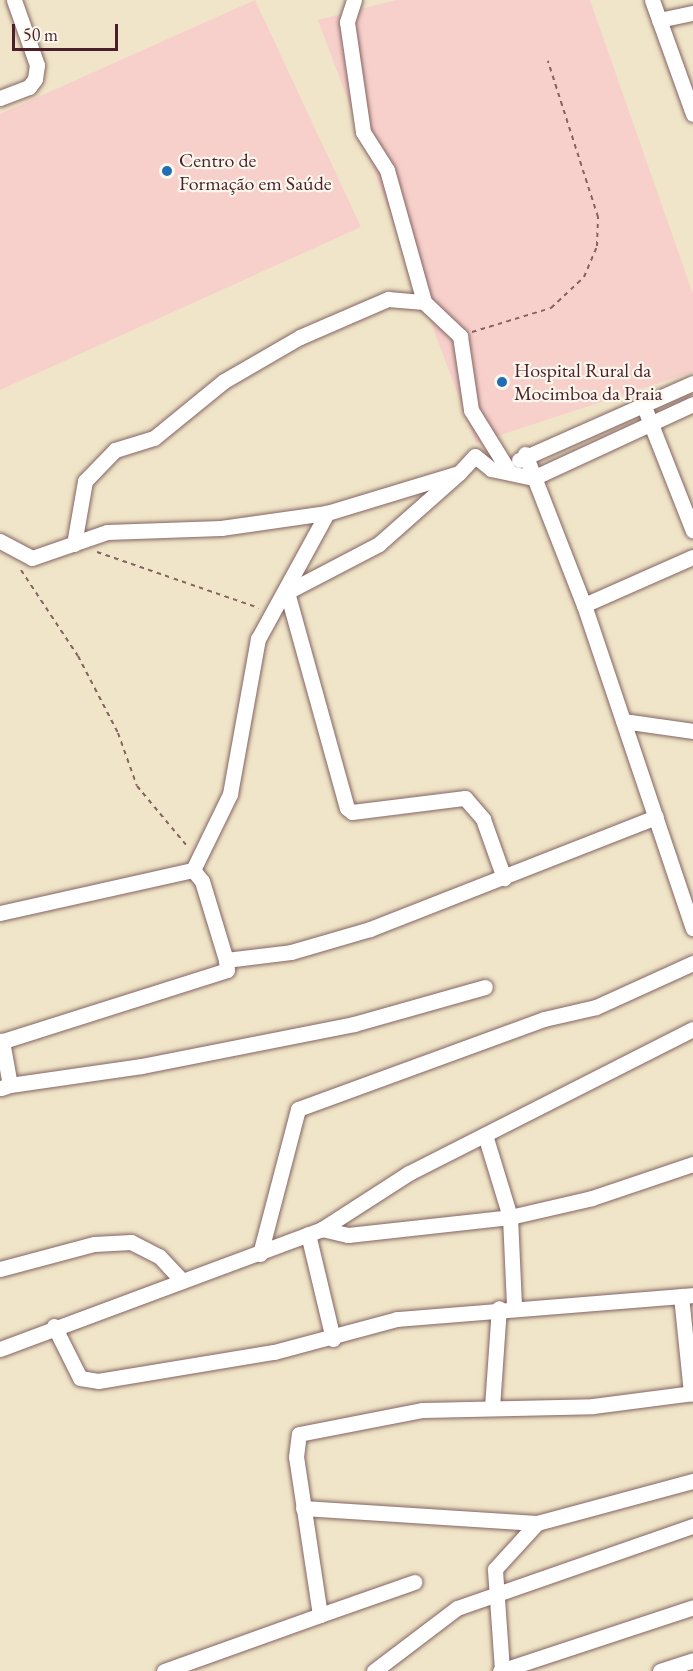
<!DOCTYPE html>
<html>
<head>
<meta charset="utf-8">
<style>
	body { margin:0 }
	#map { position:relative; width:693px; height:1671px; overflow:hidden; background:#f0e5c8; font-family:"EB Garamond",serif }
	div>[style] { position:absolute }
	.built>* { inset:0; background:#f7d0cb }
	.path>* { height:2px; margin-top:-1px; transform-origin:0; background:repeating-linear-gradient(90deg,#846462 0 4.5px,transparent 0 9px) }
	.roads { filter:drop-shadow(0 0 2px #846462) drop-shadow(0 0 2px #846462) }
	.minor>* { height:15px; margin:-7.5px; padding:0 7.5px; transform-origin:7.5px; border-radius:7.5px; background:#fff }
	.dots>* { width:16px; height:16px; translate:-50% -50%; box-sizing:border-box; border:3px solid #fbf7ec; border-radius:50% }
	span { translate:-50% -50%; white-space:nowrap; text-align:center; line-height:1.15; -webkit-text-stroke:4.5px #fbf7ec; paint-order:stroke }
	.poi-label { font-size:20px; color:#4a1f2b }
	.left { translate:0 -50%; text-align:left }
	.scale { position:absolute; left:12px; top:24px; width:106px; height:27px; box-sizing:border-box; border:3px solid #4a1f2b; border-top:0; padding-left:8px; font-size:18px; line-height:21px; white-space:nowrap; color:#4a1f2b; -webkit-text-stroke:4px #fbf7ec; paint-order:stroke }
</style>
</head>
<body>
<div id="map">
	<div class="built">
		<i style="clip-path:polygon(255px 0,361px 227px,0 390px,0 114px)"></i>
		<i style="clip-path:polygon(396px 0,590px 0,693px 294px,693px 372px,476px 443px,318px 20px)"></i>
	</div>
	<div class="path">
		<i style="left:472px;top:332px;width:83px;rotate:-16.9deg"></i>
		<i style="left:551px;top:308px;width:45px;rotate:-43.2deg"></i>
		<i style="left:584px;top:277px;width:34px;rotate:-67deg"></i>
		<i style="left:597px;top:246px;width:29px;rotate:-88deg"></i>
		<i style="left:598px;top:217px;width:164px;rotate:-107.8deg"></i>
		<i style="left:97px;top:552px;width:171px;rotate:19.1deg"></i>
		<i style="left:21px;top:570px;width:103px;rotate:56.5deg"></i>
		<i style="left:78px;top:656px;width:87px;rotate:62.5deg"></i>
		<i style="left:118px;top:733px;width:56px;rotate:70.3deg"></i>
		<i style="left:137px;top:786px;width:78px;rotate:50.2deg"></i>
	</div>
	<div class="roads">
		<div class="minor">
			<i style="left:354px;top:0;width:23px;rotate:108deg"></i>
			<i style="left:347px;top:22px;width:111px;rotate:81.7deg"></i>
			<i style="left:363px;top:132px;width:45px;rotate:57.7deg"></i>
			<i style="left:387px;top:170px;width:137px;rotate:74.3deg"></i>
			<i style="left:424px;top:302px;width:50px;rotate:43.4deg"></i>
			<i style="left:460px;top:336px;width:75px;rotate:81.5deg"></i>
			<i style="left:471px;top:410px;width:70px;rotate:58.3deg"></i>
			<i style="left:652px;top:0;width:121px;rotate:70.2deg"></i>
			<i style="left:659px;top:20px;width:35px;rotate:-12deg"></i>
			<i style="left:0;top:98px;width:31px;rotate:-21deg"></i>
			<i style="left:29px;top:87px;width:10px;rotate:-53deg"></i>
			<i style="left:35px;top:79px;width:14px;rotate:-82deg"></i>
			<i style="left:37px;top:65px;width:69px;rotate:-109.5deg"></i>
			<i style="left:643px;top:404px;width:136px;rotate:68.5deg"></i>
			<i style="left:525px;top:454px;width:162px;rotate:68.7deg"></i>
			<i style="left:584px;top:605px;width:341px;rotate:71.4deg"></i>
			<i style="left:519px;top:460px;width:190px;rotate:-23.9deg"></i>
			<i style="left:458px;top:474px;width:106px;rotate:138.5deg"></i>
			<i style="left:379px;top:544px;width:104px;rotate:152.4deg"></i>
			<i style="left:287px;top:592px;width:224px;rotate:74.5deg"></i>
			<i style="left:347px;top:808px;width:6px;rotate:39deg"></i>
			<i style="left:352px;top:812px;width:114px;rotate:-7.1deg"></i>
			<i style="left:465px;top:798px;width:28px;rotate:49deg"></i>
			<i style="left:483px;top:819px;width:63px;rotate:70.4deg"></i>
			<i style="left:0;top:541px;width:36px;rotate:28deg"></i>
			<i style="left:32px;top:558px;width:79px;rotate:-19.1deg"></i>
			<i style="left:107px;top:532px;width:114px;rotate:-2deg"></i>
			<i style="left:221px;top:528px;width:107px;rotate:-8.1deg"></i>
			<i style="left:327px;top:513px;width:138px;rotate:-16.9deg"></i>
			<i style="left:459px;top:473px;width:23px;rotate:-47deg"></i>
			<i style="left:475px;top:456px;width:21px;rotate:39deg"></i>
			<i style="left:491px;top:469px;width:43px;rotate:12.1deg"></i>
			<i style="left:533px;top:478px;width:176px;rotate:-24.8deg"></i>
			<i style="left:74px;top:544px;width:64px;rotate:-80.1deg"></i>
			<i style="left:85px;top:481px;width:43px;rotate:-45.9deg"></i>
			<i style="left:115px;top:450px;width:41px;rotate:-17.1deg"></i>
			<i style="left:154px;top:438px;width:90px;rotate:-39.2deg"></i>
			<i style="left:224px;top:381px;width:88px;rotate:-30.1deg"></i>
			<i style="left:300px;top:337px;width:96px;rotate:-23.4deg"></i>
			<i style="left:388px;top:299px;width:36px;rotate:5deg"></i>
			<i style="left:584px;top:605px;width:119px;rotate:-23.8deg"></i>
			<i style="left:623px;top:721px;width:71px;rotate:8.1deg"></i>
			<i style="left:193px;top:870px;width:85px;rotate:-64deg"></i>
			<i style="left:230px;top:794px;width:158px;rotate:-79.8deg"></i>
			<i style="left:258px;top:639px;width:144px;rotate:-61.3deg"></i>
			<i style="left:0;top:913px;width:198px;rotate:-12.6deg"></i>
			<i style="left:193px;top:870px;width:14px;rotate:51deg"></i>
			<i style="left:202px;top:881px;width:83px;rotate:73.1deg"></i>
			<i style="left:0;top:1042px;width:238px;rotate:-17.6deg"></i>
			<i style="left:227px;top:970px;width:10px;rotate:-96deg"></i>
			<i style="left:226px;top:960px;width:65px;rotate:-7deg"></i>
			<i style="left:291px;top:952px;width:82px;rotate:-16.2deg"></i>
			<i style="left:370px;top:929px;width:307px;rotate:-21.4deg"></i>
			<i style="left:10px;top:1085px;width:133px;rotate:-8.2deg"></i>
			<i style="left:142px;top:1066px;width:216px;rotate:-11.2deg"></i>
			<i style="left:354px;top:1024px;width:136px;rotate:-15.8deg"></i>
			<i style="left:1px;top:1088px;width:9px;rotate:-18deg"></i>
			<i style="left:10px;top:1085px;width:45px;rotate:-100.3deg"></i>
			<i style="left:485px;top:1135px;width:86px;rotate:73deg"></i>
			<i style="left:510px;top:1217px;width:89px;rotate:87.4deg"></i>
			<i style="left:322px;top:1229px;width:27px;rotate:13deg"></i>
			<i style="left:348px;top:1235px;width:163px;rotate:-6.3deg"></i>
			<i style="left:510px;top:1217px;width:84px;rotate:-13deg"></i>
			<i style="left:592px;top:1198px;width:107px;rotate:-18.6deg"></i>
			<i style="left:308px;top:1234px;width:108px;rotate:76.6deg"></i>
			<i style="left:260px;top:1254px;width:150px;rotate:-75.3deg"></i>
			<i style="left:298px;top:1109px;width:262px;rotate:-20.1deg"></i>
			<i style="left:544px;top:1019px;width:53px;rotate:-13deg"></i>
			<i style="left:596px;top:1007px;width:107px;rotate:-24.4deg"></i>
			<i style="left:0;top:1269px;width:97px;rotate:-14.9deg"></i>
			<i style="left:94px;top:1244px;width:37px;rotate:-3deg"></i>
			<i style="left:131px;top:1242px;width:31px;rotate:27deg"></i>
			<i style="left:159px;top:1256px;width:34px;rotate:47deg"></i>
			<i style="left:681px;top:1296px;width:98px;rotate:84.1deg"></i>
			<i style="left:54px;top:1326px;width:58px;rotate:63.4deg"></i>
			<i style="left:80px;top:1378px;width:18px;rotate:9deg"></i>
			<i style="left:98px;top:1381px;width:178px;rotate:-9.4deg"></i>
			<i style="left:274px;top:1352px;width:127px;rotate:-15deg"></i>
			<i style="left:397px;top:1319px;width:297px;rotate:-4.6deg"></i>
			<i style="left:0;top:1349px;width:344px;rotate:-20.4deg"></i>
			<i style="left:322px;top:1229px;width:103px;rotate:-32.8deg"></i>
			<i style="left:409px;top:1173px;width:318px;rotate:-26.9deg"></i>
			<i style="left:492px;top:1407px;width:99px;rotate:-86deg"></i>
			<i style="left:303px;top:1508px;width:234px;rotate:3.7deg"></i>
			<i style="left:537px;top:1523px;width:162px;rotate:-15.1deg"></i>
			<i style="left:320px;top:1615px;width:100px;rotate:-19.3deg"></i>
			<i style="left:502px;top:1670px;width:101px;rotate:-94deg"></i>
			<i style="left:495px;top:1569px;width:62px;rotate:-47.6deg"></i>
			<i style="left:164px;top:1671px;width:166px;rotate:-19.7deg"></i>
			<i style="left:320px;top:1615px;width:160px;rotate:-98.6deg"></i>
			<i style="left:296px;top:1457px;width:23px;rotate:-83deg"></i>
			<i style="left:299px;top:1434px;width:126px;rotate:-11deg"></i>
			<i style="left:423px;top:1410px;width:170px;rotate:-1.3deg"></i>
			<i style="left:593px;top:1406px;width:101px;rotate:-7.4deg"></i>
			<i style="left:374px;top:1671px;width:104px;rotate:-37.2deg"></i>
			<i style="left:457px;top:1608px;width:250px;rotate:-19.2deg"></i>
			<i style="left:500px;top:1671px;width:203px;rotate:-18.3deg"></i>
			<i style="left:660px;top:1671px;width:35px;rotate:-18deg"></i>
		</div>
	</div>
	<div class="dots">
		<i style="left:167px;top:171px;background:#1f6fb2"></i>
		<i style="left:502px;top:382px;background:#1f6fb2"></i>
	</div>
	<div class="poi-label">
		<span class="left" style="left:179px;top:172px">Centro de<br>Formação em Saúde</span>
		<span class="left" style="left:514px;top:382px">Hospital Rural da<br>Mocimboa da Praia</span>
	</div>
	<div class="scale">50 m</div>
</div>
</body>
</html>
